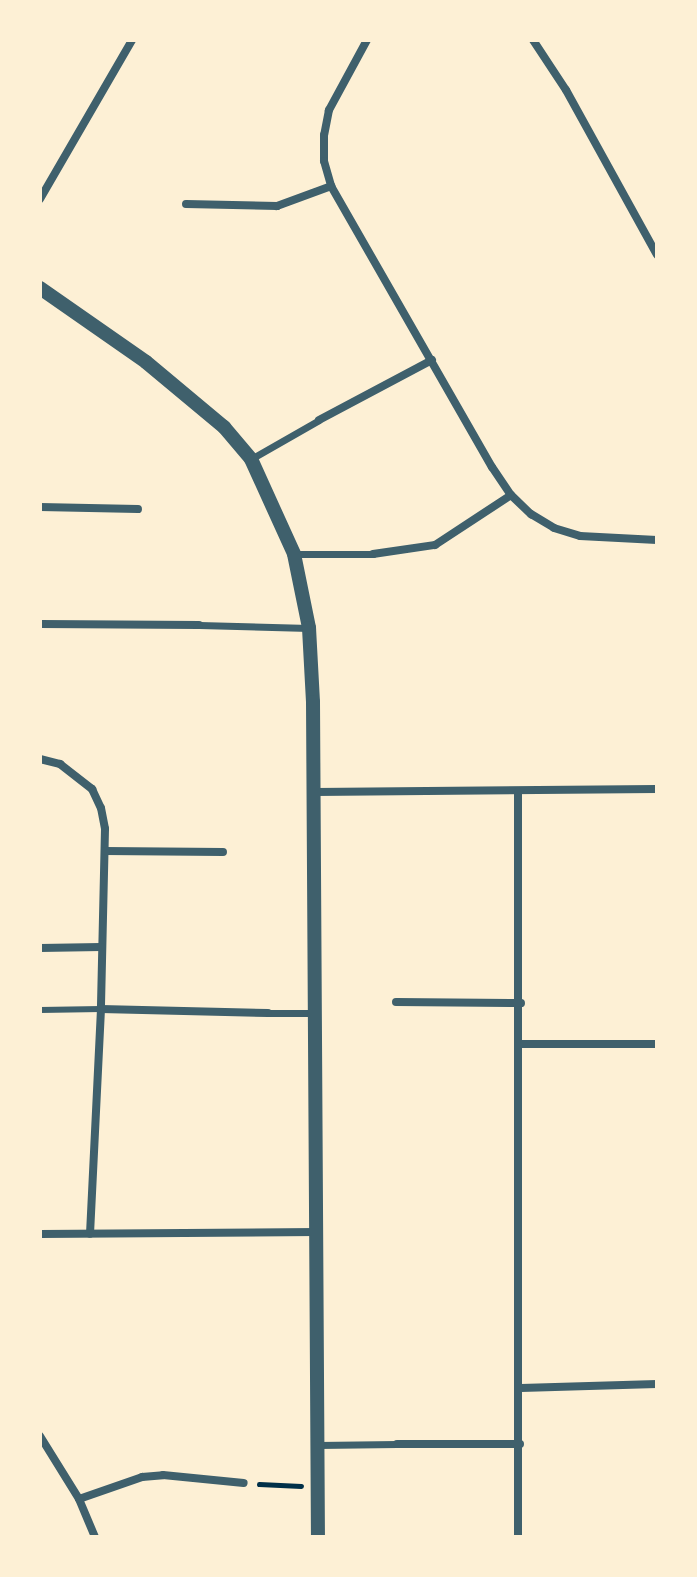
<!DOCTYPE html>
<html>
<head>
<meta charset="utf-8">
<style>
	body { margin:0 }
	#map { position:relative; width:697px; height:1577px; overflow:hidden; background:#fdf0d5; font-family:"Libre Baskerville",serif }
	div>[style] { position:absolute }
	.path>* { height:5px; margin:-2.5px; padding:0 2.5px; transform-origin:2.5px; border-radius:2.5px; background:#003049 }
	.service>* { height:6px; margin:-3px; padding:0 3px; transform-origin:3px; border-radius:3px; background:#3f606c }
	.pedestrian>* { height:7px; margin:-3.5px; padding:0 3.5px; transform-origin:3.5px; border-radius:3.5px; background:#3f606c }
	.minor>* { height:8px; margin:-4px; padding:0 4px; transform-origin:4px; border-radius:4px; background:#3f606c }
	.tertiary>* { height:14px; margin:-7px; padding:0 7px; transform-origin:7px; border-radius:7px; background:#3f606c }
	span { translate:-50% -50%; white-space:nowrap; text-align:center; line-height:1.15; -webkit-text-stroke:6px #fdf0d5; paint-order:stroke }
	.frame { position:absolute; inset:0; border:42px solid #fdf0d5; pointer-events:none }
</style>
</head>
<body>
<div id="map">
	<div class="path">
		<i style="left:259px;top:1484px;width:42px;rotate:2.7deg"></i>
	</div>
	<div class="service">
		<i style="left:40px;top:1010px;width:61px;rotate:-0.9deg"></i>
	</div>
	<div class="pedestrian">
		<i style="left:251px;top:459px;width:78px;rotate:-29.8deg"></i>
		<i style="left:295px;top:554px;width:78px"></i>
		<i style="left:199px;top:625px;width:110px;rotate:1.6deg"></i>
		<i style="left:268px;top:1013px;width:47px"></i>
		<i style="left:318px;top:1445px;width:79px;rotate:-0.7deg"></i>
	</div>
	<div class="minor">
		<i style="left:367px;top:40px;width:80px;rotate:118.5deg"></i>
		<i style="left:329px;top:110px;width:25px;rotate:101deg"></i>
		<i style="left:324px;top:135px;width:26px;rotate:90deg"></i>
		<i style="left:324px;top:161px;width:26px;rotate:74deg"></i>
		<i style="left:331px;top:186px;width:324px;rotate:60.2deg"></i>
		<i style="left:492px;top:467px;width:34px;rotate:56deg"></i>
		<i style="left:511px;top:495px;width:28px;rotate:44deg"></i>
		<i style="left:531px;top:514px;width:27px;rotate:31deg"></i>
		<i style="left:554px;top:528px;width:27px;rotate:17deg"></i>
		<i style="left:580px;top:536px;width:77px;rotate:3deg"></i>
		<i style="left:533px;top:40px;width:60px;rotate:56.6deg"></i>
		<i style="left:566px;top:90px;width:188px;rotate:61.1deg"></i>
		<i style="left:40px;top:199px;width:184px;rotate:-59.9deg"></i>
		<i style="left:186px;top:204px;width:91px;rotate:1.3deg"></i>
		<i style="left:277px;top:206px;width:58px;rotate:-20.3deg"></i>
		<i style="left:319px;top:420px;width:128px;rotate:-28deg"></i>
		<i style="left:40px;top:507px;width:98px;rotate:1.2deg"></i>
		<i style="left:373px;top:554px;width:63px;rotate:-8.3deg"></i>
		<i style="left:435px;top:545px;width:91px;rotate:-33.3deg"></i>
		<i style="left:40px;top:624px;width:159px;rotate:0.4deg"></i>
		<i style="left:40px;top:759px;width:21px;rotate:14deg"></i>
		<i style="left:60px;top:764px;width:41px;rotate:38deg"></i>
		<i style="left:92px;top:789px;width:21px;rotate:65deg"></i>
		<i style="left:101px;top:808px;width:21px;rotate:79deg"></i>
		<i style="left:105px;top:829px;width:180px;rotate:91.3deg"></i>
		<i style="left:101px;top:1009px;width:225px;rotate:92.8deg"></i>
		<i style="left:315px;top:792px;width:342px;rotate:-0.5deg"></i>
		<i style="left:105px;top:851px;width:118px;rotate:0.5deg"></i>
		<i style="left:40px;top:948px;width:61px;rotate:-0.9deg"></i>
		<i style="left:396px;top:1002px;width:125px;rotate:0.5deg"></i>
		<i style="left:101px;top:1009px;width:167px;rotate:1.4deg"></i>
		<i style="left:521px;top:1044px;width:136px"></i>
		<i style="left:40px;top:1234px;width:277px;rotate:-0.4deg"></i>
		<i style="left:521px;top:1388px;width:136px;rotate:-1.7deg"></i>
		<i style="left:40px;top:1436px;width:74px;rotate:58.2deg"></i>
		<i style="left:79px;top:1499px;width:41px;rotate:67.2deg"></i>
		<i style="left:397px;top:1444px;width:123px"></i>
		<i style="left:79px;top:1499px;width:67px;rotate:-19.2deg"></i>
		<i style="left:142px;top:1477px;width:21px;rotate:-5deg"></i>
		<i style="left:163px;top:1475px;width:81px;rotate:5.6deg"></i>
		<i style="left:518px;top:1537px;width:745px;rotate:-90deg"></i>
	</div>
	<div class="tertiary">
		<i style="left:40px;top:288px;width:129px;rotate:34.9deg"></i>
		<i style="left:146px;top:362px;width:102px;rotate:39.8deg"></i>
		<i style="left:224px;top:427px;width:42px;rotate:49.8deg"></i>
		<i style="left:251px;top:459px;width:104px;rotate:65.6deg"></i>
		<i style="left:294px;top:554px;width:76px;rotate:78.5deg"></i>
		<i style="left:309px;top:628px;width:74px;rotate:86.9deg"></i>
		<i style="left:313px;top:702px;width:835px;rotate:89.66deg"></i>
	</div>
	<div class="frame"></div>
</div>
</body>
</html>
